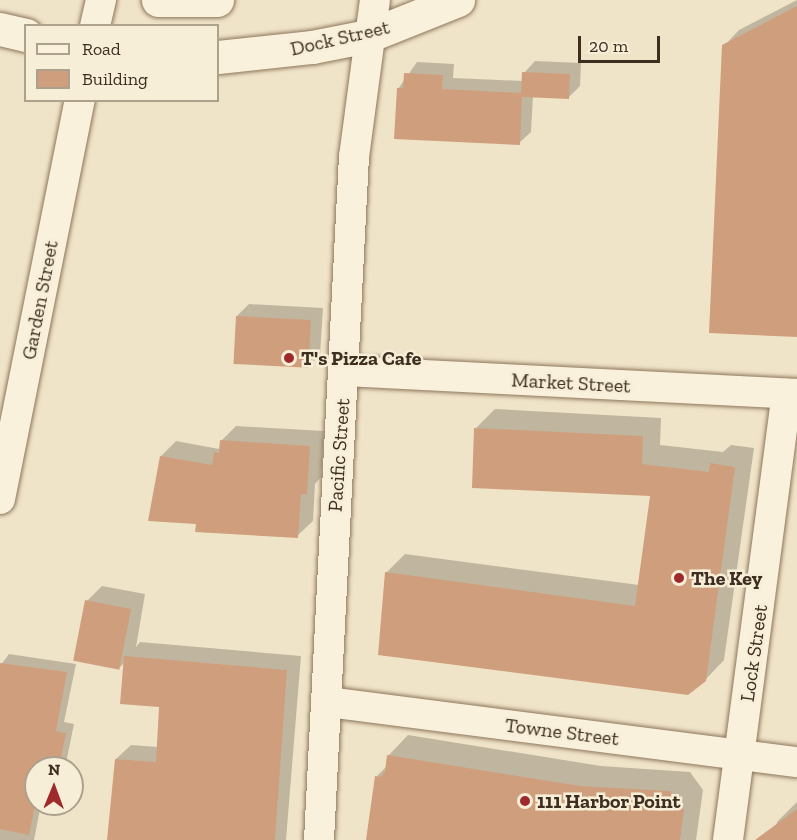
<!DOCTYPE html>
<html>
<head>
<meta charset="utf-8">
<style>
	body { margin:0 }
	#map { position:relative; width:797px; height:840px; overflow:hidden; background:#f0e4c8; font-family:"Zilla Slab",serif }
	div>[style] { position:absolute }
	.shadow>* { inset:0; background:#0003 }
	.building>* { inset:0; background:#cf9f7d; transform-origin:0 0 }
	.roads { filter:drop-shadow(0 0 2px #8d765c) drop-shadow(0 0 2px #8d765c) }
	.street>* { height:30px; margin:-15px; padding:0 15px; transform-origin:15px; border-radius:15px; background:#faf1dc }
	.secondary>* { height:33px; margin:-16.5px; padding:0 16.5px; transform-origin:16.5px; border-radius:16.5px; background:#faf1dc }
	.dots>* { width:16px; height:16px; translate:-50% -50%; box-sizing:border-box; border:3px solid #f7eed8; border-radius:50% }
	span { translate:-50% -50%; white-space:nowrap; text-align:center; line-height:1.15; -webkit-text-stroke:5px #f7eed8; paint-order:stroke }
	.street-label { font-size:20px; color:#3d2e20 }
	.poi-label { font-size:20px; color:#3d2e20; font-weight:700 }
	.left { translate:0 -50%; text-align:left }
	.legend { position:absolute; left:24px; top:24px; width:195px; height:78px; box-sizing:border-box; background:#f7eed8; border:2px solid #ada18e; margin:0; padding:8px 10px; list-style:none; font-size:18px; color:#3d2e20 }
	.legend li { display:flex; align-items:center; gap:12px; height:30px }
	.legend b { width:30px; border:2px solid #ada18e }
	.north { position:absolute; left:24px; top:756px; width:60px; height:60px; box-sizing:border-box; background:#f7eed8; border:2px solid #ada18e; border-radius:50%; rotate:1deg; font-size:16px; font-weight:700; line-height:24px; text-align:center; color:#3d2e20 }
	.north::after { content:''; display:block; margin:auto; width:21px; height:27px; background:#9e2a2b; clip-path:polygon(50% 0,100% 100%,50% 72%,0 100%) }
	.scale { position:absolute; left:578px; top:36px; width:82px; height:27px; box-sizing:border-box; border:3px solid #3d2e20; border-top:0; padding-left:8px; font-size:18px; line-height:21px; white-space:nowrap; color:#3d2e20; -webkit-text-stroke:4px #f7eed8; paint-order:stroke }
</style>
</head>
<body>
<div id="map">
	<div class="shadow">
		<i style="clip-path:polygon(797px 0,797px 336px,724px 46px,739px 30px)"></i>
		<i style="clip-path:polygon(535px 61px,581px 63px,580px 86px,568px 98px,533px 96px,531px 132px,519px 143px,398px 89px,417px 62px,454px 64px,453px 78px,523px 81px,524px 73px)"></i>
		<i style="clip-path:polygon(249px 304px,323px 308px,320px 355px,308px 367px,237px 316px)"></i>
		<i style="clip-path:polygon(495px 409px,661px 418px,660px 445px,723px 452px,731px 445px,754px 448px,724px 660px,705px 680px,386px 573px,405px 554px,639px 585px,652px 494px,476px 428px)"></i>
		<i style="clip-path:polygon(236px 426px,324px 431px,321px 477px,315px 484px,313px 521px,297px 536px,198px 522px,161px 456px,176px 441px,219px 449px,221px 441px)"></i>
		<i style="clip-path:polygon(102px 586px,145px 594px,136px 647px,140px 642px,301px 656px,286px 840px,108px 840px,116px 759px,131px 745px,158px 747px,161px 706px,125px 662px,119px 668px,87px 601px)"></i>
		<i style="clip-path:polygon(9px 654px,76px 664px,64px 722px,74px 724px,65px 768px,36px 768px,36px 804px,41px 804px,34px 840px,0 840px,0 666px)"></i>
		<i style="clip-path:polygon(408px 735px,601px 766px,690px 772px,703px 790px,696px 840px,368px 840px,377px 776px,387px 766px,388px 756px)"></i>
		<i style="clip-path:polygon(797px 802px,797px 840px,775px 840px,777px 822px)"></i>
	</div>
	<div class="building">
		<i style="clip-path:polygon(797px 6px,797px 337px,709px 333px,722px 45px)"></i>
		<i style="clip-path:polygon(522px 72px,570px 74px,569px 99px,522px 97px,520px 145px,394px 139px,397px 88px,403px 88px,404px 73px,443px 75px,442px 89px,521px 93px)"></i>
		<i style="left:236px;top:316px;width:75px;height:48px;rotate:3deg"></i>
		<i style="clip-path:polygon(474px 428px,643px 436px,642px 464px,709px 472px,710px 463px,735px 467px,706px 681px,688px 695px,378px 655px,385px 572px,635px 606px,650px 496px,472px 488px)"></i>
		<i style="clip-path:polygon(220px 440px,310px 446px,307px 494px,301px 494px,298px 538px,195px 532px,196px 524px,148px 521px,160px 456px,212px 465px,214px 452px,219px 453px)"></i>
		<i style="left:85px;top:600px;width:47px;height:62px;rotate:11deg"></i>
		<i style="clip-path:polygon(124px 656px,287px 670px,275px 840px,107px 840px,115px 759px,156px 762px,159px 707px,120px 704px)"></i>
		<i style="clip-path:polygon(0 663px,67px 672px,56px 731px,66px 733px,59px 768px,36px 768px,36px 801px,29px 835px,0 829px)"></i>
		<i style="clip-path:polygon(387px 755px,580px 786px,670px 791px,684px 810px,680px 840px,366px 840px,375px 776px,381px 777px,385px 771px)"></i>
		<i style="clip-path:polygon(797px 809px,797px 840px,755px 840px)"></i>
	</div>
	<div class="roads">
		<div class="street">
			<i style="left:95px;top:26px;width:27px;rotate:-77deg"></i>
			<i style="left:345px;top:371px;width:453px;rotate:2.9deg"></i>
			<i style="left:0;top:499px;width:407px;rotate:-78.7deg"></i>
			<i style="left:328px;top:702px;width:473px;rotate:7.3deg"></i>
			<i style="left:319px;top:840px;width:684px;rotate:-87.07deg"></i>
			<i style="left:354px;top:157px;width:158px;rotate:-82.4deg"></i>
			<i style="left:728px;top:840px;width:450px;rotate:-82.5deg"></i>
		</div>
		<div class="secondary">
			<i style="left:158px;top:0;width:59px"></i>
			<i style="left:0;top:29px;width:27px;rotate:13deg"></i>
			<i style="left:218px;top:57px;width:95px;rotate:-6.1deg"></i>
			<i style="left:312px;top:47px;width:57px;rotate:-11.1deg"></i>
			<i style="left:368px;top:36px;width:97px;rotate:-21.8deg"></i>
		</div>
	</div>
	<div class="dots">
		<i style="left:289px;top:358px;background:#9e2a2b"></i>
		<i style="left:679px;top:578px;background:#9e2a2b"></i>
		<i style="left:525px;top:801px;background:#9e2a2b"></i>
	</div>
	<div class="street-label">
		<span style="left:340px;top:38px;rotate:-13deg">Dock Street</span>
		<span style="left:40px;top:300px;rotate:-79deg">Garden Street</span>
		<span style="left:571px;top:383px;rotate:3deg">Market Street</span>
		<span style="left:339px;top:455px;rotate:-86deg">Pacific Street</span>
		<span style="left:754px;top:653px;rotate:-82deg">Lock Street</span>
		<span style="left:562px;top:732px;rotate:7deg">Towne Street</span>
	</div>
	<div class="poi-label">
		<span class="left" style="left:301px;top:358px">T's Pizza Cafe</span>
		<span class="left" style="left:691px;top:578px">The Key</span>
		<span class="left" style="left:537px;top:801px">111 Harbor Point</span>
	</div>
	<ul class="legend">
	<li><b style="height:8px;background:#faf1dc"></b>Road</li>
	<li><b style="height:16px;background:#cf9f7d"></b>Building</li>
	</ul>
	<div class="north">N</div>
	<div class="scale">20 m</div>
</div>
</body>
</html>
